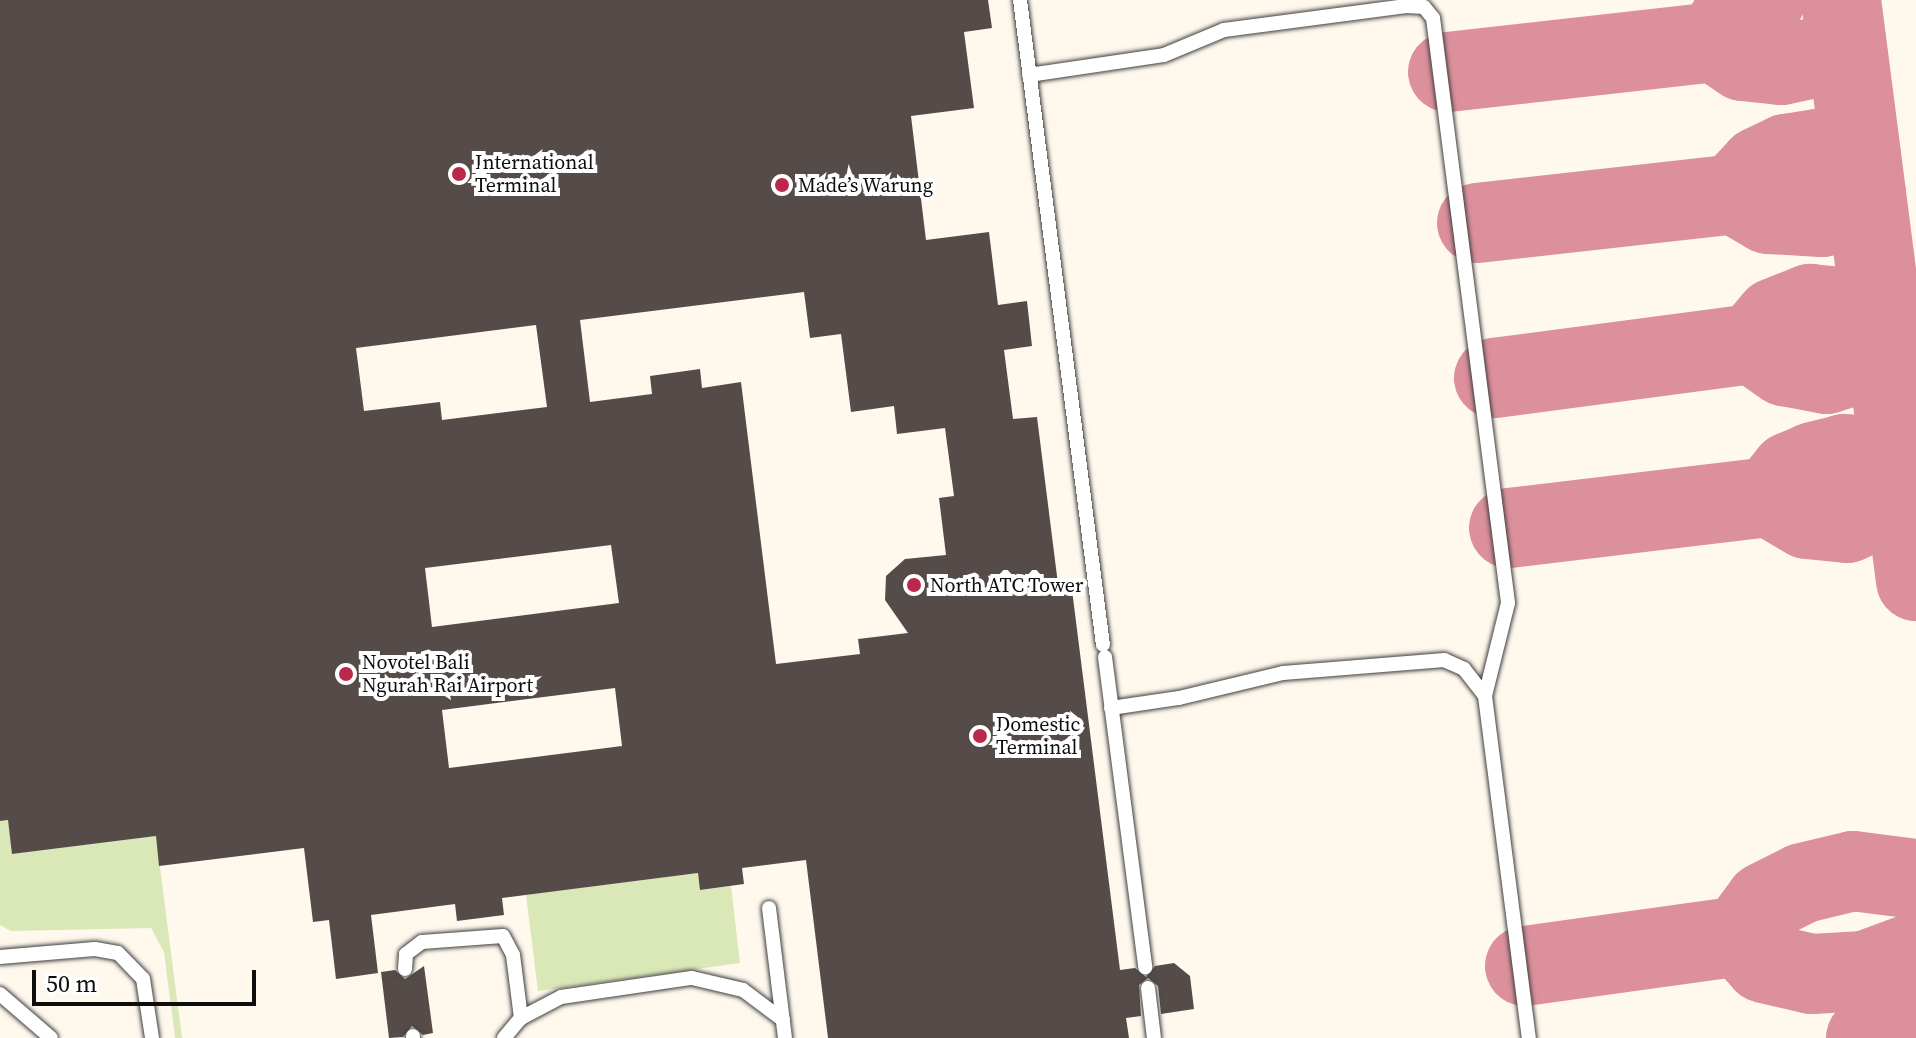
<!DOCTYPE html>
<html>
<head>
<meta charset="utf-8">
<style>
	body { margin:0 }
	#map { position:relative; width:1916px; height:1038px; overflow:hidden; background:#fff8ed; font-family:"Source Serif 4",serif }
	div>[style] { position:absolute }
	.green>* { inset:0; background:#dae8b8 }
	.taxiway>* { height:80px; margin:-40px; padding:0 40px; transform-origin:40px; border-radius:40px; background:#dc909c }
	.building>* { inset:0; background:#554c49 }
	.roads { filter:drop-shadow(0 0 2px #404040) drop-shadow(0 0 2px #404040) }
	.lane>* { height:14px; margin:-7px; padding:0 7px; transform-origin:7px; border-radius:7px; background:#fff }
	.dots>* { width:22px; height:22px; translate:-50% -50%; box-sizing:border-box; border:4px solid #fff; border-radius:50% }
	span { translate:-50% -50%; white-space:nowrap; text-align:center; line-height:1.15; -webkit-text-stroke:8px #fff; paint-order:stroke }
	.poi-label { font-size:20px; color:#0d0d0d }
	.left { translate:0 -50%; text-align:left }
	.scale { position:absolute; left:32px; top:970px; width:224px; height:36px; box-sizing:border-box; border:4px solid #0d0d0d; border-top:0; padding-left:10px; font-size:24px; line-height:28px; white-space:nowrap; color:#0d0d0d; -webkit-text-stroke:6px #fff; paint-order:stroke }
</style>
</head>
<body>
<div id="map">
	<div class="green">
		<i style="clip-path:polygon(8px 820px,13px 854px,156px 836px,182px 1038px,175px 1038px,164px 952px,151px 928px,11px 931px,0 925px,0 821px)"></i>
		<i style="clip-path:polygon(698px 873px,701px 890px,731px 886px,740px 963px,538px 991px,526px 895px)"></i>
	</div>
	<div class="taxiway">
		<i style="left:1841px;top:0;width:586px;rotate:82.64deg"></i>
		<i style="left:1715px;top:42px;width:27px;rotate:-57deg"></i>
		<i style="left:1730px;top:19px;width:40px;rotate:-28deg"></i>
		<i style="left:1448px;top:72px;width:269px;rotate:-6.4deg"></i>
		<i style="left:1715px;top:42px;width:34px;rotate:34deg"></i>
		<i style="left:1743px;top:61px;width:38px;rotate:6deg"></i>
		<i style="left:1781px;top:65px;width:38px;rotate:-12deg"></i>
		<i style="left:1818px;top:57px;width:33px;rotate:-33deg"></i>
		<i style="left:1734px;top:194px;width:37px;rotate:-47deg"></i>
		<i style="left:1759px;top:167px;width:30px;rotate:-26deg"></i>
		<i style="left:1786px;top:154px;width:33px;rotate:-9deg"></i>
		<i style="left:1819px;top:149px;width:42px;rotate:6.8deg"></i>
		<i style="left:1477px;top:223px;width:259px;rotate:-6.4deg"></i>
		<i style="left:1734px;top:194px;width:39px;rotate:30deg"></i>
		<i style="left:1768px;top:214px;width:54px;rotate:3.2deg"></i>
		<i style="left:1822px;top:217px;width:50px;rotate:-28.6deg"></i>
		<i style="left:1753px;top:344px;width:34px;rotate:-50deg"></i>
		<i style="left:1775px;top:318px;width:38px;rotate:-22deg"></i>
		<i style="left:1810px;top:304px;width:71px;rotate:5.6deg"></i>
		<i style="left:1494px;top:378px;width:261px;rotate:-7.5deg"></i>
		<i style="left:1753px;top:344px;width:39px;rotate:35deg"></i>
		<i style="left:1785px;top:366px;width:42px;rotate:11deg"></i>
		<i style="left:1826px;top:374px;width:39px;rotate:-17deg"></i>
		<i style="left:1863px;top:363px;width:30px;rotate:-42deg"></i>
		<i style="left:1770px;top:497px;width:32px;rotate:-51deg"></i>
		<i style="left:1790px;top:472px;width:25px;rotate:-23deg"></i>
		<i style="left:1813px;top:462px;width:32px;rotate:-14deg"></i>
		<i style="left:1844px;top:454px;width:56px;rotate:4.1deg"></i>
		<i style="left:1509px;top:528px;width:263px;rotate:-6.8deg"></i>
		<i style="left:1770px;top:497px;width:43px;rotate:30.7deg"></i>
		<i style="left:1807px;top:519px;width:40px;rotate:5.7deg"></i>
		<i style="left:1847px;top:523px;width:64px;rotate:-24.1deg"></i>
		<i style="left:1740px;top:936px;width:42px;rotate:-53.7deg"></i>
		<i style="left:1765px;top:902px;width:42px;rotate:-26.6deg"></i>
		<i style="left:1803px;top:883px;width:51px;rotate:-13.5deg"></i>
		<i style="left:1853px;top:871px;width:64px;rotate:7.2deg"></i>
		<i style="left:1525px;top:966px;width:217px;rotate:-7.9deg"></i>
		<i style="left:1740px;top:936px;width:36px;rotate:48deg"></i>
		<i style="left:1764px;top:963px;width:49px;rotate:12.9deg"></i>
		<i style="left:1812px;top:974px;width:53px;rotate:-3.2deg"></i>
		<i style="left:1865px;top:971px;width:54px;rotate:-20.4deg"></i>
		<i style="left:1866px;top:1038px;width:51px;rotate:-13.5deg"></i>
	</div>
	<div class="building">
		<i style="clip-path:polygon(evenodd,0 0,988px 0,992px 28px,964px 32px,974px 108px,911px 116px,926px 240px,989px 232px,998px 305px,1027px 301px,1032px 346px,1004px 350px,1013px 419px,1037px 417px,1058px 584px,1071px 582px,1120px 970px,1135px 968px,1146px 977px,1155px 966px,1174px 963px,1190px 976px,1194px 1009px,1161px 1014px,1158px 986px,1148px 978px,1139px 985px,1141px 1016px,1126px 1018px,1129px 1038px,828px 1038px,806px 860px,742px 868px,744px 884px,700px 890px,698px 873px,502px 898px,504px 915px,457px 921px,455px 904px,371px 915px,378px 973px,336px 979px,329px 920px,313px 922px,304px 848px,159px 866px,156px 836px,12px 854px,8px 820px,0 821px,0 0,804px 292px,810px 338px,841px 334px,851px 412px,894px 406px,897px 434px,945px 428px,954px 496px,939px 498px,946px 555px,905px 559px,886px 576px,885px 600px,908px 633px,858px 639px,860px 654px,776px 664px,741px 382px,702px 388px,700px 369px,650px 376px,652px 394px,590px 402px,580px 320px,804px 292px,0 0,536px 325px,547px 407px,442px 420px,440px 402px,364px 411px,356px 348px,536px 325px,0 0,611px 545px,619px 603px,432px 627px,425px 568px,611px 545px,0 0,615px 688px,622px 746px,449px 768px,442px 710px,615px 688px)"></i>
		<i style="clip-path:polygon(424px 966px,433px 1033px,423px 1035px,412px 1026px,403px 1037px,389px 1038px,381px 972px,395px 970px,405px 979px)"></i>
	</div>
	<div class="roads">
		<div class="lane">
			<i style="left:1020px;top:0;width:650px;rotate:82.67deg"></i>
			<i style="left:1029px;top:75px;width:136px;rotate:-8.4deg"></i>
			<i style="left:1164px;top:55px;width:65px;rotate:-22.6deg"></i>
			<i style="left:1224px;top:30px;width:184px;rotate:-7.5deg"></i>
			<i style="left:1406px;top:6px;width:18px;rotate:3deg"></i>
			<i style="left:1424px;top:7px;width:14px;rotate:51deg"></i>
			<i style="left:1433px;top:18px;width:590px;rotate:82.69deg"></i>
			<i style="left:1508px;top:603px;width:96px;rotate:103.9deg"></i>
			<i style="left:1485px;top:696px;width:345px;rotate:82.7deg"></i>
			<i style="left:1105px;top:657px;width:313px;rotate:82.6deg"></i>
			<i style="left:1111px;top:708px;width:69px;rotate:-8.4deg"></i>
			<i style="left:1179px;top:698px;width:107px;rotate:-13.5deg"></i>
			<i style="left:1283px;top:673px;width:162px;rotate:-4.6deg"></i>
			<i style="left:1444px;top:660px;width:22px;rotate:24deg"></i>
			<i style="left:1464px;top:669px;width:34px;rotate:52deg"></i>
			<i style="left:769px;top:908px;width:131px;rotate:83deg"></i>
			<i style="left:0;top:957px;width:95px;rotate:-4.8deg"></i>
			<i style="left:95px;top:949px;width:23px;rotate:10deg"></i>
			<i style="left:118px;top:953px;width:36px;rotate:46deg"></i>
			<i style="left:143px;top:979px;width:60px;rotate:81.3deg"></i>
			<i style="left:405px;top:969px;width:15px;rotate:-86deg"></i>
			<i style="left:406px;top:954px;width:20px;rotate:-37deg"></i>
			<i style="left:422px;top:942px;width:81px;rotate:-4.2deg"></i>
			<i style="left:503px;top:936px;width:21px;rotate:62deg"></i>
			<i style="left:513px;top:955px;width:64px;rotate:82.8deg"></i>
			<i style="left:1148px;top:988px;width:50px;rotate:83.2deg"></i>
			<i style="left:0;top:994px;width:67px;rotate:40.8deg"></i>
			<i style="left:413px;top:1036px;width:2px;rotate:90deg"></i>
			<i style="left:504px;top:1038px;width:26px;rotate:-50deg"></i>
			<i style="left:521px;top:1018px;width:45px;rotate:-27.7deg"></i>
			<i style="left:561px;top:997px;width:132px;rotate:-8.3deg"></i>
			<i style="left:692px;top:978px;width:52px;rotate:13.2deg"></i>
			<i style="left:743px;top:990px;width:50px;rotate:36.9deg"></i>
		</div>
	</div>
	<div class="dots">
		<i style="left:459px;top:174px;background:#ba284b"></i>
		<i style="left:782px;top:185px;background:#ba284b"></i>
		<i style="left:914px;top:585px;background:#ba284b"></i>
		<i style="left:346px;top:674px;background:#ba284b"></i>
		<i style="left:980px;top:736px;background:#ba284b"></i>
	</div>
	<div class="poi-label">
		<span class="left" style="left:475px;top:174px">International<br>Terminal</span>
		<span class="left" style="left:798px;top:185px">Made’s Warung</span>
		<span class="left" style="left:930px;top:585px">North ATC Tower</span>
		<span class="left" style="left:362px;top:674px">Novotel Bali<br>Ngurah Rai Airport</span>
		<span class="left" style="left:996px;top:736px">Domestic<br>Terminal</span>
	</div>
	<div class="scale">50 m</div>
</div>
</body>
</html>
